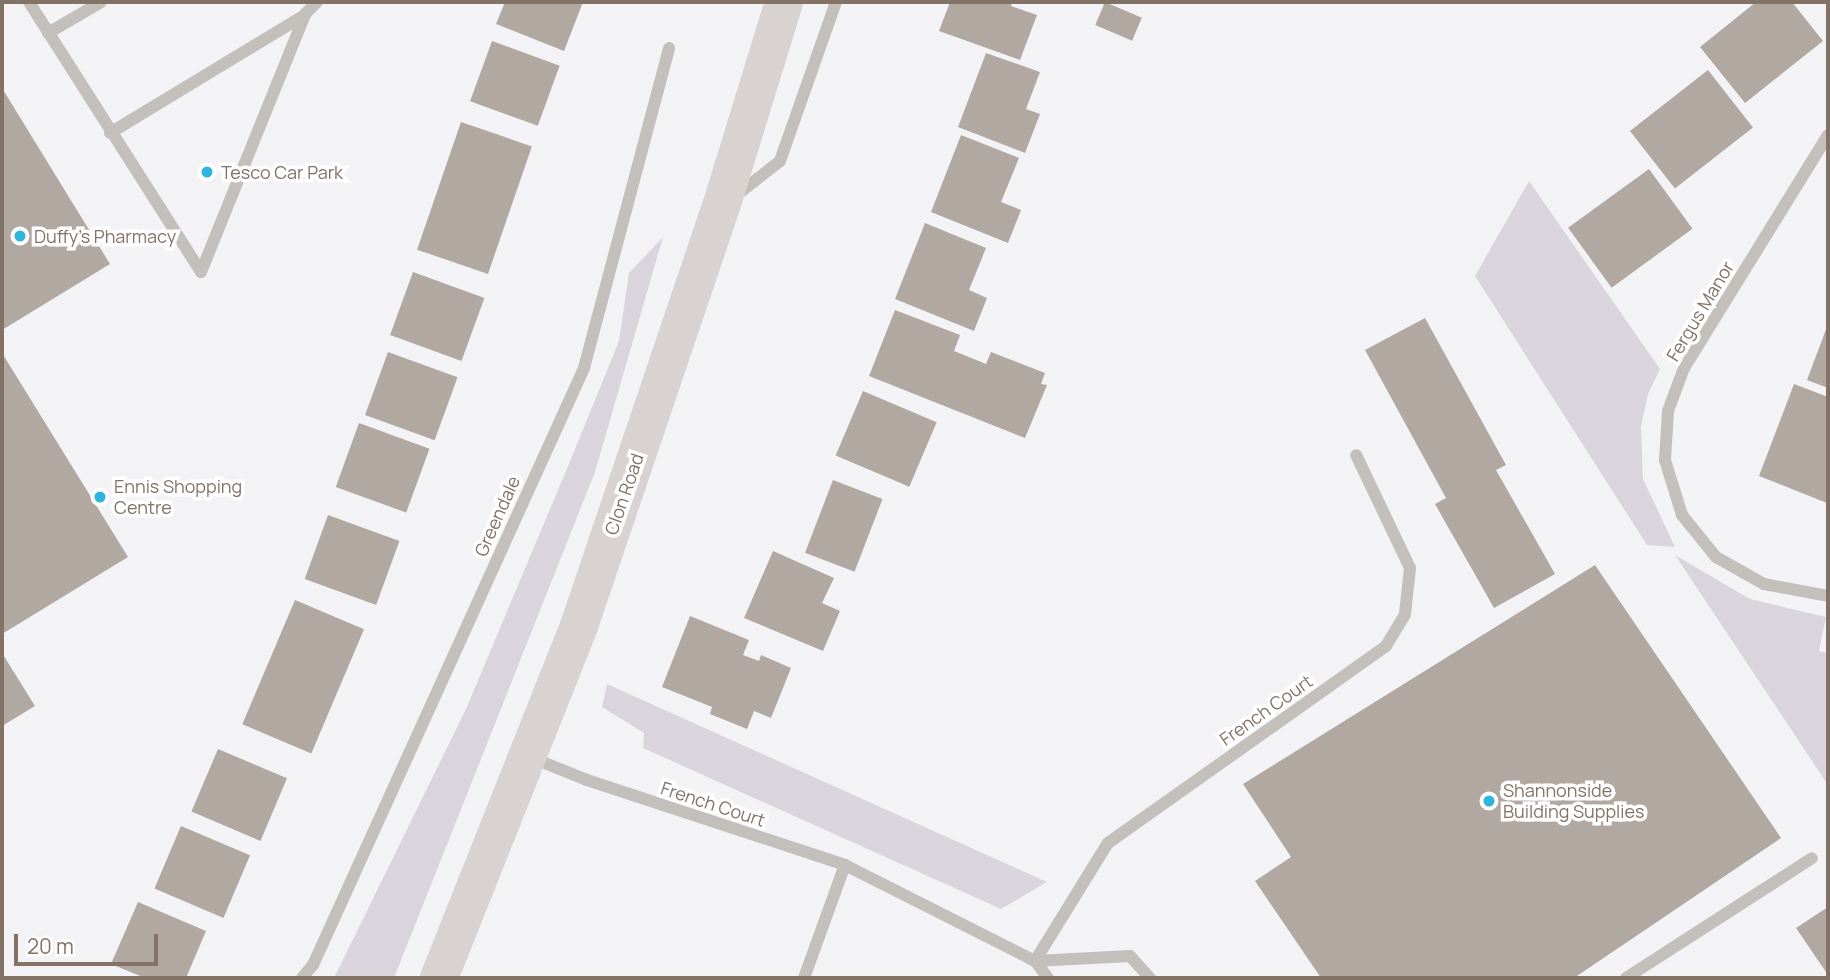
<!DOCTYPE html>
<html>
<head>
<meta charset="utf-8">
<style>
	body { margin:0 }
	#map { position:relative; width:1830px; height:980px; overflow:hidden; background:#f3f3f6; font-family:Manrope,sans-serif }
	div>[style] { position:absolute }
	.green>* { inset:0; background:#dad5dd }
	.building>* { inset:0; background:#b1a8a2; transform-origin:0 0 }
	.minor>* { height:12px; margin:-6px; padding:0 6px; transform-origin:6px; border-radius:6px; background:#c3bfbb }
	.major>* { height:38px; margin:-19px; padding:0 19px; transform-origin:19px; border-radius:19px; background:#d8d3d0 }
	.dots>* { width:19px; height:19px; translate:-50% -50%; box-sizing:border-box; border:4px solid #fff; border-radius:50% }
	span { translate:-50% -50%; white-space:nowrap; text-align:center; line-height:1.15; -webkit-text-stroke:7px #fff; paint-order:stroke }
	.poi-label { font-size:18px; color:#837367 }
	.left { translate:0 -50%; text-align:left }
	.street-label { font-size:18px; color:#837367 }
	.frame { position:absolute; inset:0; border:4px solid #837367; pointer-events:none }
	.scale { position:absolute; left:14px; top:934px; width:144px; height:32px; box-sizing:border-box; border:4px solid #837367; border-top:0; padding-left:9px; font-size:21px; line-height:24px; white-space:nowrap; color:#837367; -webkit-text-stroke:5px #fff; paint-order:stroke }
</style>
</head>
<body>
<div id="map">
	<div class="green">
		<i style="clip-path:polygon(1529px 181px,1660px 369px,1648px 394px,1641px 427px,1643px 479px,1675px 547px,1647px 545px,1475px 276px)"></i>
		<i style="clip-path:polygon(663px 237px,595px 472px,394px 978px,334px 978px,466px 709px,571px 459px,619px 341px,629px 273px)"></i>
		<i style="clip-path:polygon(1675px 555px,1750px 599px,1826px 617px,1819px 651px,1828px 653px,1828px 785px)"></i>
		<i style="clip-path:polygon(607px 684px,1047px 882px,1001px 909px,643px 748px,644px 733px,602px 707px)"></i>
	</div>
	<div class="building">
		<i style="clip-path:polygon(505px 2px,583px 2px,564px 51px,496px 24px)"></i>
		<i style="clip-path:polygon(950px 2px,1012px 2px,1011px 6px,1037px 15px,1020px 60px,939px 31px)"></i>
		<i style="left:1105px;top:2px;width:40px;height:25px;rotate:23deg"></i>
		<i style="clip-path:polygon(1756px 2px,1792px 2px,1823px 41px,1745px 103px,1700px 47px)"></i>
		<i style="left:492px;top:41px;width:72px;height:64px;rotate:20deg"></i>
		<i style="clip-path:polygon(986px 53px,1040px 72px,1026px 109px,1040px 114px,1025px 153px,958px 127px)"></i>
		<i style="left:1708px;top:70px;width:73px;height:99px;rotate:52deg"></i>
		<i style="clip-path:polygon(2px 88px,110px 264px,2px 330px)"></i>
		<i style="left:461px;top:122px;width:75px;height:135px;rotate:19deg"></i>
		<i style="clip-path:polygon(961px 135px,1019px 158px,1001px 202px,1021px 210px,1008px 243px,931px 212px)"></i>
		<i style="left:1649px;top:169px;width:74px;height:100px;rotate:54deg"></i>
		<i style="clip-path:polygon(925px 223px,986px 248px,969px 290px,987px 298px,974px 331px,895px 299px)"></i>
		<i style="left:413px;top:272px;width:76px;height:67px;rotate:20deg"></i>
		<i style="clip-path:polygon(895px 310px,960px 335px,954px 351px,986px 364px,991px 352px,1045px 373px,1041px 384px,1047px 385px,1025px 438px,869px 376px)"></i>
		<i style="clip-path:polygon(1425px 318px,1506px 465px,1496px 470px,1555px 574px,1494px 608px,1435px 504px,1446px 498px,1365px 350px)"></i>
		<i style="clip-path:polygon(1828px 324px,1828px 388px,1807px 380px)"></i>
		<i style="left:388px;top:352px;width:74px;height:67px;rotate:20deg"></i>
		<i style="clip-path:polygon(2px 353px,128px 557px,2px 634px)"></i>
		<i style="clip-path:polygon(1794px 384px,1828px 397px,1827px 503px,1759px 476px)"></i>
		<i style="left:863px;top:391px;width:80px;height:70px;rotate:23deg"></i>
		<i style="left:359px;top:423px;width:75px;height:68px;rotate:20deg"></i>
		<i style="left:833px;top:480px;width:53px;height:78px;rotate:21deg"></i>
		<i style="left:328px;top:515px;width:76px;height:68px;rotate:20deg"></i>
		<i style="clip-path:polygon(773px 551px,834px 578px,822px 603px,840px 611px,823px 651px,744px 618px)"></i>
		<i style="clip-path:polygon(1595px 565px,1781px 838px,1574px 978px,1321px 978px,1255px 881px,1291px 857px,1243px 784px)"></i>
		<i style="left:295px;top:600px;width:75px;height:135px;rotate:23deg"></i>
		<i style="clip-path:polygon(690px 616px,749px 640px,743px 655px,759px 661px,761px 655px,791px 668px,771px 718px,754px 711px,747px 729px,710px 714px,712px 707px,662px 687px)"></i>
		<i style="clip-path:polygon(2px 653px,35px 706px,2px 726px)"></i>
		<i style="left:218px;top:749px;width:75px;height:68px;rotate:23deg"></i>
		<i style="left:181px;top:826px;width:75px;height:68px;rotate:23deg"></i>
		<i style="clip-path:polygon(138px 902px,206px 931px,186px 978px,145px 978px,111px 964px)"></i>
		<i style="clip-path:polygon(1828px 907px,1828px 975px,1796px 928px)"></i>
	</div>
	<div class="minor">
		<i style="left:29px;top:2px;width:320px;rotate:57.5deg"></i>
		<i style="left:201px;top:272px;width:278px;rotate:-68deg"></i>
		<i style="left:305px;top:14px;width:17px;rotate:-45deg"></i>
		<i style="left:48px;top:33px;width:61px;rotate:-30.3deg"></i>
		<i style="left:110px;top:133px;width:228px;rotate:-31.2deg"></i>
		<i style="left:1828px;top:135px;width:274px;rotate:121.7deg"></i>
		<i style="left:1684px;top:368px;width:46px;rotate:110.4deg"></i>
		<i style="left:1668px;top:411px;width:49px;rotate:93.5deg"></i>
		<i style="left:1665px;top:460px;width:58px;rotate:72.8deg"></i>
		<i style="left:1682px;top:515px;width:54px;rotate:51deg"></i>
		<i style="left:1716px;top:557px;width:55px;rotate:29.4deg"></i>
		<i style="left:1764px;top:584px;width:65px;rotate:10.6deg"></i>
		<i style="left:734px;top:197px;width:58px;rotate:-38deg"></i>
		<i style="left:780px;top:161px;width:169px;rotate:-70.6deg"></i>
		<i style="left:530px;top:757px;width:61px;rotate:22deg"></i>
		<i style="left:587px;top:780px;width:272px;rotate:18.2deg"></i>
		<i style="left:845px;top:865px;width:213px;rotate:26.8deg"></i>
		<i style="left:1035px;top:961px;width:95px;rotate:-3deg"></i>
		<i style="left:1130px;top:956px;width:30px;rotate:48deg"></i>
		<i style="left:302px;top:978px;width:17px;rotate:-50deg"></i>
		<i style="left:313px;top:965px;width:656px;rotate:-65.58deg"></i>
		<i style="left:584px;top:368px;width:331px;rotate:-75.1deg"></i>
		<i style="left:804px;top:978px;width:120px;rotate:-70.1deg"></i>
		<i style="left:1048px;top:978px;width:21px;rotate:-127deg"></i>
		<i style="left:1035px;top:961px;width:139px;rotate:-58.3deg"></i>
		<i style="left:1108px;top:843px;width:341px;rotate:-35.3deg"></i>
		<i style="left:1386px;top:646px;width:37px;rotate:-59deg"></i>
		<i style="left:1405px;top:614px;width:46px;rotate:-83.8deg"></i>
		<i style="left:1410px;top:568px;width:125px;rotate:-115.5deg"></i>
		<i style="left:1626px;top:978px;width:221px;rotate:-32.8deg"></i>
	</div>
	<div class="major">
		<i style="left:439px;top:978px;width:379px;rotate:-68.3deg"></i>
		<i style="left:579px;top:626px;width:442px;rotate:-71.3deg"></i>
		<i style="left:721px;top:207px;width:214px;rotate:-72.9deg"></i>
	</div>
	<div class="dots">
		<i style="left:207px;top:172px;background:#2fb4db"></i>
		<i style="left:20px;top:236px;background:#2fb4db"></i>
		<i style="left:100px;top:497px;background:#2fb4db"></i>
		<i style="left:1489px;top:801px;background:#2fb4db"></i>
	</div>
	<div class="poi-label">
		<span class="left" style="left:221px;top:172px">Tesco Car Park</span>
		<span class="left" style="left:34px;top:236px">Duffy's Pharmacy</span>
		<span class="left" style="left:114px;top:497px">Ennis Shopping<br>Centre</span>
		<span class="left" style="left:1503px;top:801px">Shannonside<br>Building Supplies</span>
	</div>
	<div class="street-label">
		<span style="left:1700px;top:311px;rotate:-59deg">Fergus Manor</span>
		<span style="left:624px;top:494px;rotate:-71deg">Clon Road</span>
		<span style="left:497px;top:516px;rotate:-66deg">Greendale</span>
		<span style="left:1266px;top:710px;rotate:-35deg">French Court</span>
		<span style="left:713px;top:804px;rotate:18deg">French Court</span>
	</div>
	<div class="frame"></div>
	<div class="scale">20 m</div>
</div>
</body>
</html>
